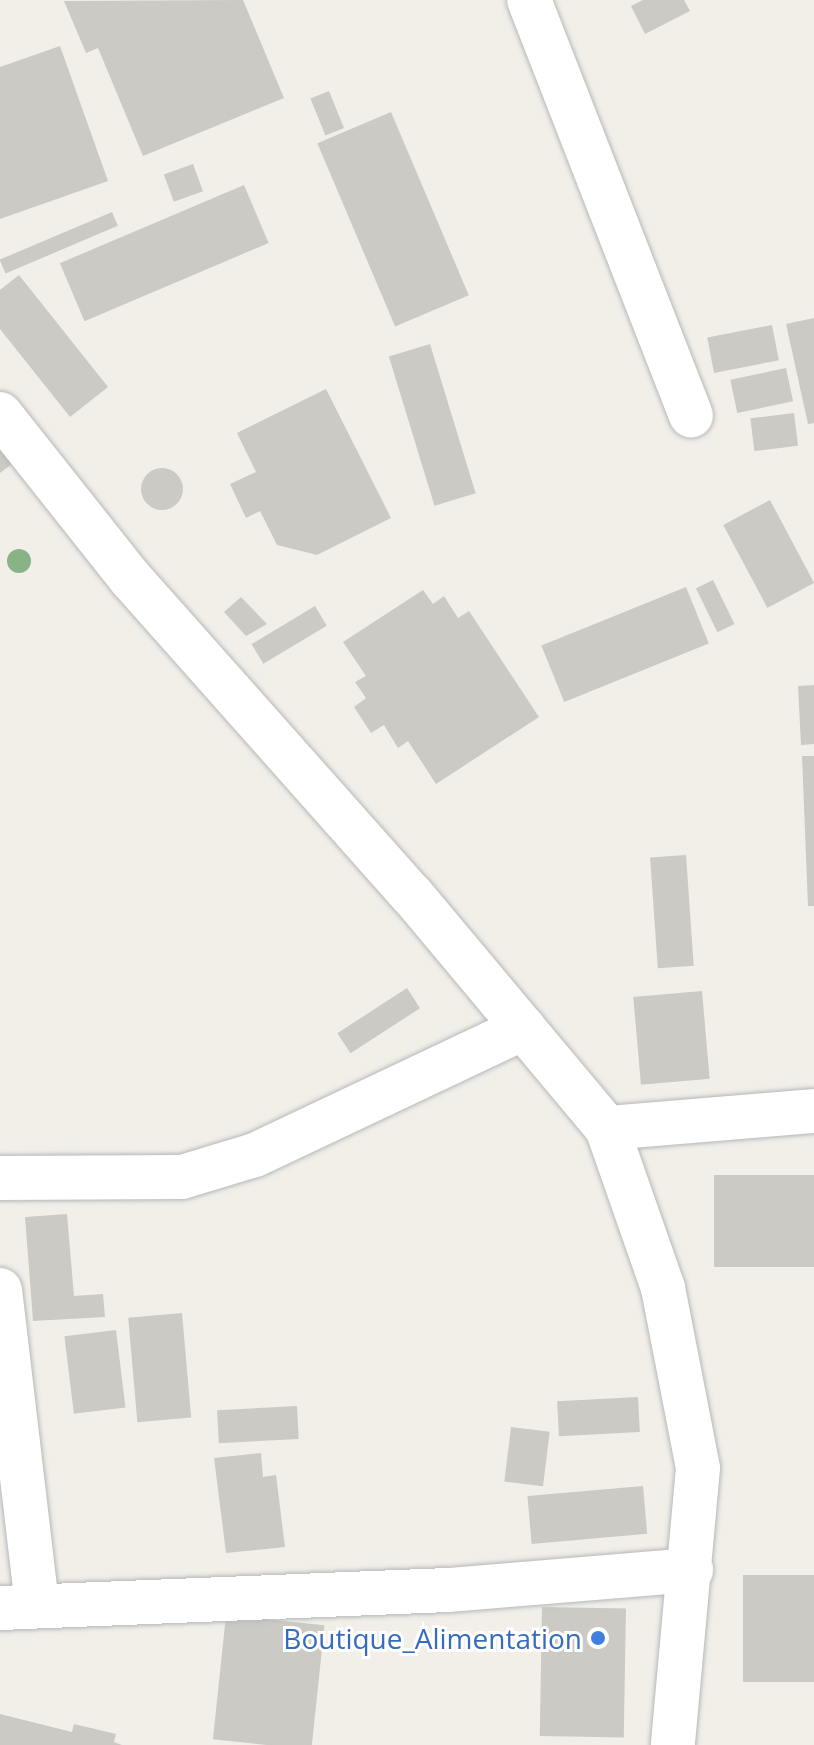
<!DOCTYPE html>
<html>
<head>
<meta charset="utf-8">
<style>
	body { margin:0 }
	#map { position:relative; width:814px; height:1745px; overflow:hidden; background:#f1efe8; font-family:"Open Sans",sans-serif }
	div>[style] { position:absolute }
	.building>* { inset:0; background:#cccac5; transform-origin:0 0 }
	.round { border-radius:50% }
	.roads { filter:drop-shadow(0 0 2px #b5b8bc) drop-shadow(0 0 2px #b5b8bc) }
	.minor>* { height:44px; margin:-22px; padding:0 22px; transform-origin:22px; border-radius:22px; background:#fff }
	.trees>* { width:24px; height:24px; margin:-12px; border-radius:50%; background:#89b387 }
	.dots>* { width:22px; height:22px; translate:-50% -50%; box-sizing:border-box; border:4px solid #fff; border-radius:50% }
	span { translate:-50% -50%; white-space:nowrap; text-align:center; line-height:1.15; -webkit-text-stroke:6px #fff; paint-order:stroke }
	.shop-label { font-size:28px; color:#366cbe }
	.right { translate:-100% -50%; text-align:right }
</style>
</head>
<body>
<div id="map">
	<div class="building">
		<i style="clip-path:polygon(243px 0,284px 98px,143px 156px,98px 48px,86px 53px,64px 1px)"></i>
		<i style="clip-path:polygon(643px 0,684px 0,690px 11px,645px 34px,631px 6px)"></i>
		<i style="clip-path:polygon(60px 46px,108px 181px,0 219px,0 67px)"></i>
		<i style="left:329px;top:91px;width:40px;height:20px;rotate:68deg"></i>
		<i style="left:391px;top:112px;width:199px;height:80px;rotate:67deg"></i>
		<i style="left:193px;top:164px;width:29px;height:31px;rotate:70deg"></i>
		<i style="left:244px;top:185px;width:63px;height:200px;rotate:67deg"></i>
		<i style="left:112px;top:212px;width:15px;height:122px;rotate:67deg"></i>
		<i style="clip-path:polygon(19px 275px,108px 387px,70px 417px,0 329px,0 290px)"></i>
		<i style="clip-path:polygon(814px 318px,814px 423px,808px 424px,786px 324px)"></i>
		<i style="left:772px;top:325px;width:36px;height:66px;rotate:79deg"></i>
		<i style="left:430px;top:344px;width:156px;height:43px;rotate:73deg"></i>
		<i style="left:786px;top:368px;width:34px;height:57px;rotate:78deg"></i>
		<i style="clip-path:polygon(326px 389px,391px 518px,317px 555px,277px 545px,260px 511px,246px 518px,230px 484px,256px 472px,237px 433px)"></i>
		<i style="left:794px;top:413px;width:33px;height:44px;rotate:83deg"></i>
		<i style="clip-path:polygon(0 434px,19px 459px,0 473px)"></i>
		<i class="round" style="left:141px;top:468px;width:42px;height:42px"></i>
		<i style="left:770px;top:500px;width:94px;height:53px;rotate:62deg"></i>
		<i style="left:713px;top:580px;width:49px;height:19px;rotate:64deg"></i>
		<i style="left:686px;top:587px;width:61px;height:156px;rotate:68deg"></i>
		<i style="clip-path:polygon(423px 590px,433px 604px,444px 596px,458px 618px,469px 611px,539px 717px,436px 784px,408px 741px,398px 748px,384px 725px,371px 733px,354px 707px,366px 698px,355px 682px,366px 676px,343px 642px)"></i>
		<i style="clip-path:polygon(241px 597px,267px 624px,246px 636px,224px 612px)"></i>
		<i style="left:315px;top:606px;width:23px;height:74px;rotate:59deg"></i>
		<i style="clip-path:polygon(814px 685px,814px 744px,801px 745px,798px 686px)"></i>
		<i style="clip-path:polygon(802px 756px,814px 756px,814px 906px,808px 906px)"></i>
		<i style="left:686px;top:855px;width:111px;height:36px;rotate:86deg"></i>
		<i style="left:407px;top:988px;width:24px;height:83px;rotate:57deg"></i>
		<i style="left:702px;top:991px;width:88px;height:69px;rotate:85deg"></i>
		<i style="left:814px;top:1175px;width:92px;height:100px;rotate:90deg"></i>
		<i style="clip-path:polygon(67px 1214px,74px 1296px,103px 1294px,105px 1317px,33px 1321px,25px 1217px)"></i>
		<i style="left:182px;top:1313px;width:105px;height:54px;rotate:85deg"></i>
		<i style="left:116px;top:1330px;width:78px;height:52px;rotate:83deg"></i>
		<i style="left:638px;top:1397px;width:35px;height:81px;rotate:87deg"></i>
		<i style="left:297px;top:1406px;width:33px;height:80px;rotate:87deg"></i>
		<i style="left:511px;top:1427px;width:39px;height:55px;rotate:7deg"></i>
		<i style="clip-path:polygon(261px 1453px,263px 1477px,276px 1475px,285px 1547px,226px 1553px,214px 1458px)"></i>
		<i style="left:643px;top:1486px;width:48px;height:116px;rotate:85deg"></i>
		<i style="left:814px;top:1575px;width:107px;height:71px;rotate:90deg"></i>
		<i style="left:542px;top:1607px;width:84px;height:129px;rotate:1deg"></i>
		<i style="left:226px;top:1615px;width:99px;height:125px;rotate:6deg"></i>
		<i style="clip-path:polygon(0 1714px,72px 1732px,74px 1724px,116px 1734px,114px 1742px,122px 1745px,0 1745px)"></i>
	</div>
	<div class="roads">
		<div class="minor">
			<i style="left:529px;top:0;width:446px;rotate:68.7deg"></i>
			<i style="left:0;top:414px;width:211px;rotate:51.6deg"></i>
			<i style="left:131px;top:579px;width:423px;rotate:48.4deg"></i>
			<i style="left:412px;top:895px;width:304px;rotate:50.1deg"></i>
			<i style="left:607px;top:1128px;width:170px;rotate:70.7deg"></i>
			<i style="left:663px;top:1288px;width:183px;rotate:79deg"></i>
			<i style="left:698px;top:1468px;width:278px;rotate:95.2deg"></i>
			<i style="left:607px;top:1128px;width:208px;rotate:-4.7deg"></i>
			<i style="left:0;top:1178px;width:182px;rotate:-0.3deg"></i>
			<i style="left:182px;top:1177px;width:76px;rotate:-16.8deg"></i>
			<i style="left:255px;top:1155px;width:297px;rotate:-25.3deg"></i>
			<i style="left:0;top:1290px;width:318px;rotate:83.3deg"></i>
			<i style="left:0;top:1608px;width:448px;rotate:-2.3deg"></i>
			<i style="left:448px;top:1590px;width:244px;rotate:-4.7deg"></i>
		</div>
	</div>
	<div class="trees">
		<i style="left:19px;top:561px"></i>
	</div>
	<div class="dots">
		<i style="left:598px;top:1638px;background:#3f7fe0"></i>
	</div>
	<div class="shop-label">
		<span class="right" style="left:582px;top:1638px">Boutique_Alimentation</span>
	</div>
</div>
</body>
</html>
